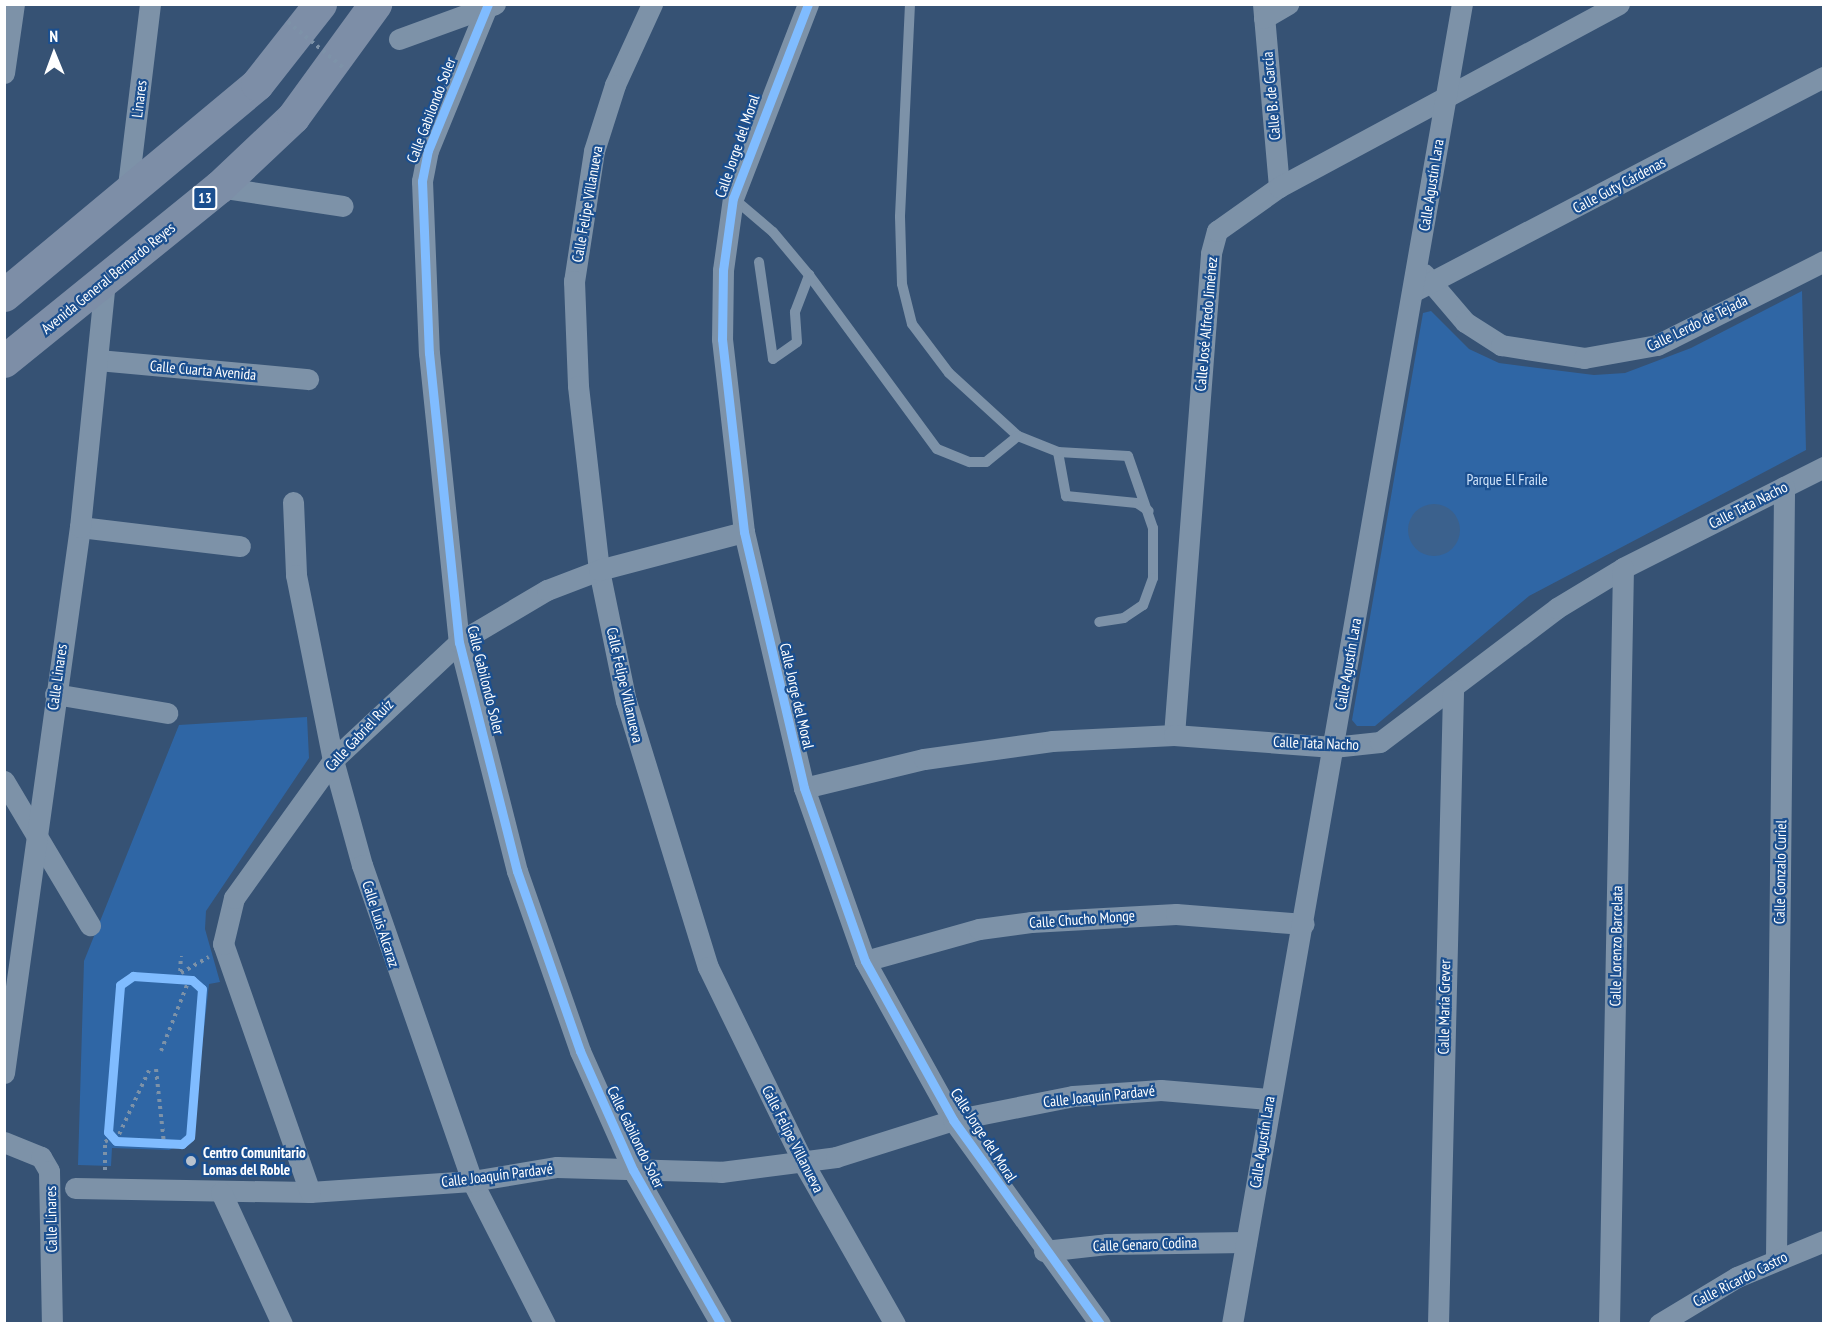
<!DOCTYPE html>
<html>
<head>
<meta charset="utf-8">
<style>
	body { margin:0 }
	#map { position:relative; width:1828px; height:1328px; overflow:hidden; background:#365274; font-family:"PT Sans Narrow",sans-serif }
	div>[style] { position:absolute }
	.green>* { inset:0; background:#2f66a5 }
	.water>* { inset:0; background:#3b618d }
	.round { border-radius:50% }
	.path>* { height:4px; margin-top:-2px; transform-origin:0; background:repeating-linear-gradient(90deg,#7d92a8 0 3px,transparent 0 7.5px) }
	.lane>* { height:10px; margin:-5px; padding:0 5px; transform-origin:5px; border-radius:5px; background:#7d92a8 }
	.street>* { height:21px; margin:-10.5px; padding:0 10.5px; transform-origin:10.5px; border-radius:10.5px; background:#7d92a8 }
	.primary>* { height:33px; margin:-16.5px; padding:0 16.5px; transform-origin:16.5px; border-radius:16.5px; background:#7d8ea7 }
	.path-bridge>* { height:4px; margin-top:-2px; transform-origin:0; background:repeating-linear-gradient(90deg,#7d92a8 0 3px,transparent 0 7.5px) }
	.cycleway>* { height:9px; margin:-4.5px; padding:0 4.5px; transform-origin:4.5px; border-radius:4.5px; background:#80bcff }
	.dots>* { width:16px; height:16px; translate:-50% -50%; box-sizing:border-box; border:3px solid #1b4f8f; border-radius:50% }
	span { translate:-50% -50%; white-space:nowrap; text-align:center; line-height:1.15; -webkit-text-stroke:4.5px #1b4f8f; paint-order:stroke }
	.shield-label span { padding:2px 4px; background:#1b4f8f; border:2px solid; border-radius:4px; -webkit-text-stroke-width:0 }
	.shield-label { font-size:14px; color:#fff; font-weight:700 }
	.street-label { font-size:15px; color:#fff }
	.park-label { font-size:15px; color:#cfe3fa }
	.poi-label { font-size:15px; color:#fff; font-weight:700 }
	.left { translate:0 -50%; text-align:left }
	.frame { position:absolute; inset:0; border:6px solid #fff; pointer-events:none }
	.north { position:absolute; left:24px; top:24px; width:60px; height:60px; -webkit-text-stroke:4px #1b4f8f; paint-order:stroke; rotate:359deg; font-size:16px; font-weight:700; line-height:24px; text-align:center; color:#fff }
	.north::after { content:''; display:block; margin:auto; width:21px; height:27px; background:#fff; clip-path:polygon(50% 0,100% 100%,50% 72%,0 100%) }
</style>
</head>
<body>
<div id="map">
	<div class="green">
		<i style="clip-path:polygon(1802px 291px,1806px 450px,1529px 596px,1375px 726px,1357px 726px,1352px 720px,1423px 313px,1431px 311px,1469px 349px,1499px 363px,1594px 375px,1625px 373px,1691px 348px)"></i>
		<i style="clip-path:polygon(307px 717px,309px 758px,206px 911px,205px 929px,220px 982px,209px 984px,192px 1139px,169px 1150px,112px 1148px,111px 1166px,78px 1165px,84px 961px,179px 725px)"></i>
	</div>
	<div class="water">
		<i class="round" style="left:1408px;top:504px;width:52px;height:52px"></i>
	</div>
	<div class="path">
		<i style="left:181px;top:973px;width:32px;rotate:-30deg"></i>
		<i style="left:180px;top:979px;width:23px;rotate:-88deg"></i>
		<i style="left:161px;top:1051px;width:76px;rotate:-68.5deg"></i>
		<i style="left:156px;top:1069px;width:75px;rotate:83.9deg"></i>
		<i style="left:116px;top:1141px;width:81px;rotate:-65deg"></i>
		<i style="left:105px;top:1170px;width:28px;rotate:-90deg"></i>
		<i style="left:105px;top:1142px;width:9px;rotate:-36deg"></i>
	</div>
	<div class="lane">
		<i style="left:910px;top:4px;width:213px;rotate:92.7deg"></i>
		<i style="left:900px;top:217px;width:67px;rotate:88.3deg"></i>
		<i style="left:902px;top:284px;width:41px;rotate:76deg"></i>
		<i style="left:912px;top:324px;width:61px;rotate:52.9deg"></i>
		<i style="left:949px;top:373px;width:93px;rotate:42.4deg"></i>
		<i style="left:1018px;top:436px;width:43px;rotate:21.8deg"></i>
		<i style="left:1058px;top:452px;width:45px;rotate:79.7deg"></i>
		<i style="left:1066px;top:496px;width:71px;rotate:5.6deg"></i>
		<i style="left:1137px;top:503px;width:14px;rotate:34deg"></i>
		<i style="left:733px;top:198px;width:52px;rotate:40.4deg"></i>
		<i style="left:773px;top:232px;width:56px;rotate:50.1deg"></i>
		<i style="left:809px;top:275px;width:216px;rotate:53.7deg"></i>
		<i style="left:937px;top:449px;width:35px;rotate:22deg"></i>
		<i style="left:970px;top:462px;width:16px"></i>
		<i style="left:986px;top:462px;width:41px;rotate:-39.1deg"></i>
		<i style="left:759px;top:262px;width:98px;rotate:81.8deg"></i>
		<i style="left:773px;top:359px;width:29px;rotate:-35deg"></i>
		<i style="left:797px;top:342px;width:30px;rotate:-94deg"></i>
		<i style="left:795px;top:312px;width:40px;rotate:-69deg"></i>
		<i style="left:1058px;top:452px;width:70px;rotate:3.3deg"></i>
		<i style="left:1128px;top:456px;width:76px;rotate:70.9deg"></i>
		<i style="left:1153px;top:528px;width:50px;rotate:90deg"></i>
		<i style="left:1153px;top:578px;width:29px;rotate:110deg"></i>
		<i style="left:1143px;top:605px;width:23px;rotate:146deg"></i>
		<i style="left:1124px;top:618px;width:25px;rotate:171deg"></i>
	</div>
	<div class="street">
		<i style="left:488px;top:4px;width:158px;rotate:112.3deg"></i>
		<i style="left:428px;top:150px;width:32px;rotate:101deg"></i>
		<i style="left:422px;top:181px;width:172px;rotate:87.7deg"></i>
		<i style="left:429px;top:353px;width:291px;rotate:84.1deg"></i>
		<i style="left:459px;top:642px;width:236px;rotate:75.8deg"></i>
		<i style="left:517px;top:871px;width:191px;rotate:70.7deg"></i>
		<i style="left:580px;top:1051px;width:130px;rotate:66deg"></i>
		<i style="left:633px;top:1170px;width:177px;rotate:60.3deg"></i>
		<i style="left:652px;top:4px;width:89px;rotate:114.6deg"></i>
		<i style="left:615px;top:85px;width:69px;rotate:107.7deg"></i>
		<i style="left:594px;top:151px;width:132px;rotate:98.7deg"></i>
		<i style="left:574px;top:281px;width:105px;rotate:87.8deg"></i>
		<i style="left:578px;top:386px;width:185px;rotate:83.5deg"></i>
		<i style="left:599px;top:570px;width:134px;rotate:78.4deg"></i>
		<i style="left:626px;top:701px;width:278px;rotate:72.9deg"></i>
		<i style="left:708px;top:967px;width:219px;rotate:64deg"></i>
		<i style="left:804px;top:1164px;width:184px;rotate:60.4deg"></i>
		<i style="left:808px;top:4px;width:208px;rotate:111.1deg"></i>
		<i style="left:733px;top:198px;width:73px;rotate:97.9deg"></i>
		<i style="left:723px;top:270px;width:69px;rotate:90.8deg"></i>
		<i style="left:722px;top:339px;width:194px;rotate:83.5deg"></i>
		<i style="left:744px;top:532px;width:263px;rotate:76.8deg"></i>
		<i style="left:804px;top:788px;width:183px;rotate:70.6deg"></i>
		<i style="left:865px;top:961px;width:182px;rotate:61deg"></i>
		<i style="left:953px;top:1120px;width:251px;rotate:54.2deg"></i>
		<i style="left:1263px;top:4px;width:184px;rotate:85deg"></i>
		<i style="left:1264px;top:18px;width:28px;rotate:-30deg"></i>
		<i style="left:399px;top:39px;width:102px;rotate:-20deg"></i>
		<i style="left:4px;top:73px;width:70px;rotate:-81.8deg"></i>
		<i style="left:219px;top:187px;width:125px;rotate:8.7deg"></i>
		<i style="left:127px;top:194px;width:191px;rotate:-83.1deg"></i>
		<i style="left:1424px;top:274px;width:63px;rotate:49.5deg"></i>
		<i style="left:1465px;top:322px;width:43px;rotate:32.6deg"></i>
		<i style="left:1501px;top:345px;width:84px;rotate:8.9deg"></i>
		<i style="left:1584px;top:358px;width:74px;rotate:-10.1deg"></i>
		<i style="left:1657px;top:345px;width:187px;rotate:-26.7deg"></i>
		<i style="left:1414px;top:291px;width:462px;rotate:-27.6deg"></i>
		<i style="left:98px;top:360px;width:211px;rotate:5.2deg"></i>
		<i style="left:293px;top:502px;width:73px;rotate:87.6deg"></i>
		<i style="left:296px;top:575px;width:189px;rotate:78.7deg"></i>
		<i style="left:333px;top:760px;width:109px;rotate:74.6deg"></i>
		<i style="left:362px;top:865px;width:335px;rotate:70.8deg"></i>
		<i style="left:472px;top:1181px;width:161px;rotate:63deg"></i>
		<i style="left:80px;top:527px;width:161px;rotate:6.8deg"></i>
		<i style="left:55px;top:694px;width:114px;rotate:9.6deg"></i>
		<i style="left:1174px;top:735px;width:483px;rotate:-85.6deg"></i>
		<i style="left:1211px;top:253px;width:23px;rotate:-75deg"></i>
		<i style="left:1217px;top:231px;width:76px;rotate:-35.4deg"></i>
		<i style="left:1279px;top:187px;width:386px;rotate:-28.3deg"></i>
		<i style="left:4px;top:781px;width:168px;rotate:59.2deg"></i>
		<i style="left:804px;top:788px;width:123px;rotate:-13.6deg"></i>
		<i style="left:924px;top:759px;width:129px;rotate:-8deg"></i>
		<i style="left:1052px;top:741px;width:122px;rotate:-2.8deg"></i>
		<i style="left:1174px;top:735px;width:159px;rotate:4.3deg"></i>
		<i style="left:1333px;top:747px;width:47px;rotate:-6.1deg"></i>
		<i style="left:1380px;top:742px;width:222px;rotate:-37.1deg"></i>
		<i style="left:1557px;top:608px;width:77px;rotate:-31.2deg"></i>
		<i style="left:1623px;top:568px;width:225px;rotate:-26.7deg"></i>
		<i style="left:865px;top:961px;width:118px;rotate:-15.7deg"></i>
		<i style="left:979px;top:929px;width:52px;rotate:-7.7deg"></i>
		<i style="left:1031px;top:922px;width:145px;rotate:-3.2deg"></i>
		<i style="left:1176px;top:914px;width:128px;rotate:4.5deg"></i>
		<i style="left:4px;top:1073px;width:551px;rotate:-82.08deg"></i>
		<i style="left:80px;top:527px;width:248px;rotate:-84.2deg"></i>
		<i style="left:4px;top:1142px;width:40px;rotate:22deg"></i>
		<i style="left:41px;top:1157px;width:16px;rotate:60deg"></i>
		<i style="left:49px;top:1171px;width:153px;rotate:88.9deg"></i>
		<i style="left:75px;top:1188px;width:235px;rotate:1deg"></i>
		<i style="left:310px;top:1192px;width:162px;rotate:-3.9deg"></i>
		<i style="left:472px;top:1181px;width:86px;rotate:-9.4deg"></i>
		<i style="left:557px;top:1167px;width:164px;rotate:1.7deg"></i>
		<i style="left:721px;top:1172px;width:116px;rotate:-7.4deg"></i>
		<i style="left:836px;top:1157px;width:123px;rotate:-17.5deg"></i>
		<i style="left:953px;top:1120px;width:122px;rotate:-11.3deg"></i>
		<i style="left:1073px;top:1096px;width:88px;rotate:-3.9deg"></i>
		<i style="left:1161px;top:1090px;width:108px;rotate:4.8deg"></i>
		<i style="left:221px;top:1192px;width:145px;rotate:65.2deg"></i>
		<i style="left:310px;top:1192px;width:263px;rotate:-109.3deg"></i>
		<i style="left:223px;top:944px;width:47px;rotate:-76.6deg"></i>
		<i style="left:234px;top:898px;width:170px;rotate:-54.3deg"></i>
		<i style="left:333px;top:760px;width:173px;rotate:-43.1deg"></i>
		<i style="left:459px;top:642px;width:102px;rotate:-30.6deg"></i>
		<i style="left:547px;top:590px;width:56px;rotate:-21deg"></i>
		<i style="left:599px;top:570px;width:150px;rotate:-14.7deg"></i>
		<i style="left:1044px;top:1251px;width:63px;rotate:-6.3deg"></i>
		<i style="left:1107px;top:1244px;width:139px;rotate:-0.8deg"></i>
		<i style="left:1776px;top:1257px;width:770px;rotate:-89.4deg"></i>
		<i style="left:1232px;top:1324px;width:1340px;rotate:-80.12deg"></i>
		<i style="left:1438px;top:1324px;width:634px;rotate:-88.64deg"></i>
		<i style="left:1609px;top:1324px;width:756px;rotate:-88.94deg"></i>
		<i style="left:1659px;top:1324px;width:91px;rotate:-31.1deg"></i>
		<i style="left:1737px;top:1277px;width:94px;rotate:-22.5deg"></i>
	</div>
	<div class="primary">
		<i style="left:4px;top:295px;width:329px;rotate:-39.8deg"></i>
		<i style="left:257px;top:84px;width:102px;rotate:-51.8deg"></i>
		<i style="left:4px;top:361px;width:277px;rotate:-39deg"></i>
		<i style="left:219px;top:187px;width:102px;rotate:-43.4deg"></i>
		<i style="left:293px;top:117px;width:140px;rotate:-54deg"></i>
	</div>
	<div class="path-bridge">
		<i style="left:288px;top:22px;width:75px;rotate:39.6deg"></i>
	</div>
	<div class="cycleway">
		<i style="left:488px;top:4px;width:158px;rotate:112.3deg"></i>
		<i style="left:428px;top:150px;width:32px;rotate:101deg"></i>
		<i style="left:422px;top:181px;width:172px;rotate:87.7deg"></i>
		<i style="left:429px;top:353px;width:291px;rotate:84.1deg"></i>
		<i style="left:459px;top:642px;width:236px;rotate:75.8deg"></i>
		<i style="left:517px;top:871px;width:191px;rotate:70.7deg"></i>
		<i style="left:580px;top:1051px;width:130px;rotate:66deg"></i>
		<i style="left:633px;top:1170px;width:177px;rotate:60.3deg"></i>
		<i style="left:808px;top:4px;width:208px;rotate:111.1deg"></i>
		<i style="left:733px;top:198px;width:73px;rotate:97.9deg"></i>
		<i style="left:723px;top:270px;width:69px;rotate:90.8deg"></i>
		<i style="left:722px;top:339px;width:194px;rotate:83.5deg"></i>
		<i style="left:744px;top:532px;width:263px;rotate:76.8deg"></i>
		<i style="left:804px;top:788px;width:183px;rotate:70.6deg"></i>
		<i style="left:865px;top:961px;width:182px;rotate:61deg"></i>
		<i style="left:953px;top:1120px;width:251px;rotate:54.2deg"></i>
		<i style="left:133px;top:976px;width:59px;rotate:3.9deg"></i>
		<i style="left:192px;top:980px;width:13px;rotate:42deg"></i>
		<i style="left:202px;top:989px;width:148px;rotate:94.6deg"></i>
		<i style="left:190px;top:1137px;width:11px;rotate:139deg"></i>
		<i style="left:182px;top:1144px;width:66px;rotate:-177.4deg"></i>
		<i style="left:116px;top:1141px;width:12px;rotate:-132deg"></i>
		<i style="left:108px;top:1132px;width:147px;rotate:-85.3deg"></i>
		<i style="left:120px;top:985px;width:16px;rotate:-35deg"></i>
	</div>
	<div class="dots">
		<i style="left:191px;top:1161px;background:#b9c2ce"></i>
	</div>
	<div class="shield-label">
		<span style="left:205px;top:198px">13</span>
	</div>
	<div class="street-label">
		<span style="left:1271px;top:96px;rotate:-95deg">Calle B. de García</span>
		<span style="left:139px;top:99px;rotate:-83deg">Linares</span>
		<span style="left:431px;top:110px;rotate:-69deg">Calle Gabilondo Soler</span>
		<span style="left:737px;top:146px;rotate:-71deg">Calle Jorge del Moral</span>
		<span style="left:1431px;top:185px;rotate:-81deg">Calle Agustín Lara</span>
		<span style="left:1619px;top:185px;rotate:-28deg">Calle Guty Cárdenas</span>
		<span style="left:587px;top:204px;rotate:-80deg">Calle Felipe Villanueva</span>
		<span style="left:108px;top:278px;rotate:-39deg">Avenida General Bernardo Reyes</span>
		<span style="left:1697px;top:323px;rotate:-26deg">Calle Lerdo de Tejada</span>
		<span style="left:1206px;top:324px;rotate:-85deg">Calle José Alfredo Jiménez</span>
		<span style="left:203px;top:370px;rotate:5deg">Calle Cuarta Avenida</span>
		<span style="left:1748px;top:505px;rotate:-27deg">Calle Tata Nacho</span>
		<span style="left:1348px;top:664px;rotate:-80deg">Calle Agustín Lara</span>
		<span style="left:57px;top:677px;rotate:-82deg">Calle Linares</span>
		<span style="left:486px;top:680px;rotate:76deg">Calle Gabilondo Soler</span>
		<span style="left:625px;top:685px;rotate:77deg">Calle Felipe Villanueva</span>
		<span style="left:797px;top:696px;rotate:77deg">Calle Jorge del Moral</span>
		<span style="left:359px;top:735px;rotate:-47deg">Calle Gabriel Ruíz</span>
		<span style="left:1316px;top:743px;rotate:2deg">Calle Tata Nacho</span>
		<span style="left:1780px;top:872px;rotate:-89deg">Calle Gonzalo Curiel</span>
		<span style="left:1082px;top:919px;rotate:-4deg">Calle Chucho Monge</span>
		<span style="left:381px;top:924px;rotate:72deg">Calle Luis Alcaraz</span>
		<span style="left:1616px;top:946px;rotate:-89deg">Calle Lorenzo Barcelata</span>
		<span style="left:1444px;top:1007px;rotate:-89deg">Calle María Grever</span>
		<span style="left:1099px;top:1096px;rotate:-6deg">Calle Joaquín Pardavé</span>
		<span style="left:984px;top:1135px;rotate:57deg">Calle Jorge del Moral</span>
		<span style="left:636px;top:1137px;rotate:64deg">Calle Gabilondo Soler</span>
		<span style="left:793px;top:1139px;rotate:63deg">Calle Felipe Villanueva</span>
		<span style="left:1262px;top:1142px;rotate:-81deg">Calle Agustín Lara</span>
		<span style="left:497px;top:1175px;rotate:-7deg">Calle Joaquín Pardavé</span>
		<span style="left:51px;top:1219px;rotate:-91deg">Calle Linares</span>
		<span style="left:1145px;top:1244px;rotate:-2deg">Calle Genaro Codina</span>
		<span style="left:1740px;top:1279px;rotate:-27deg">Calle Ricardo Castro</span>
	</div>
	<div class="park-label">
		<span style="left:1507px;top:480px">Parque El Fraile</span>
	</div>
	<div class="poi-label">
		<span class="left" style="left:203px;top:1161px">Centro Comunitario<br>Lomas del Roble</span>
	</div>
	<div class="frame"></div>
	<div class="north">N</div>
</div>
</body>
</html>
